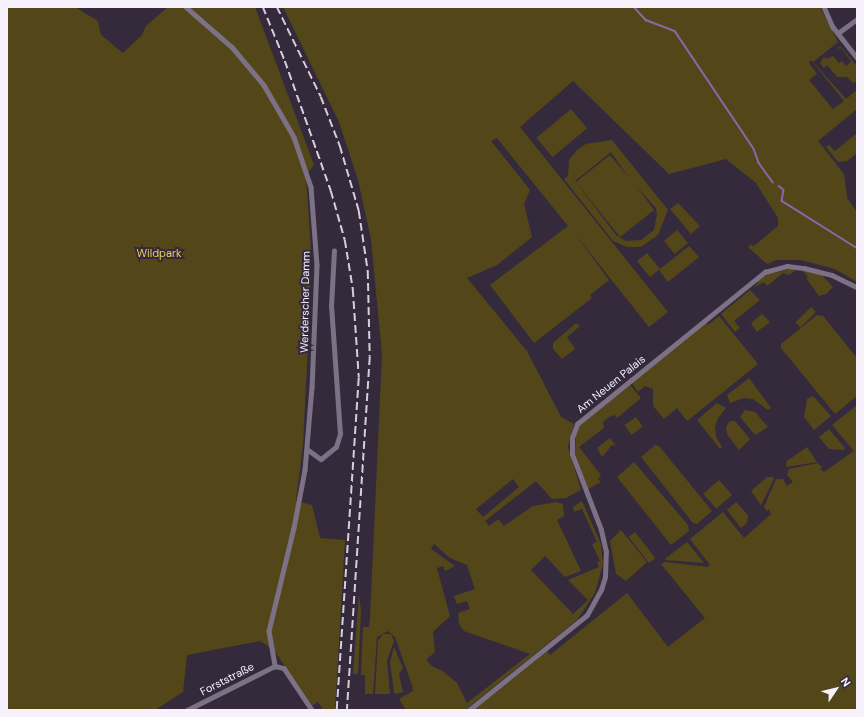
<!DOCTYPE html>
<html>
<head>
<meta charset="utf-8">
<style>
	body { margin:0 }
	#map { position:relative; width:864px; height:717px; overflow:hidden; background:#342a3c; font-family:"DM Sans",sans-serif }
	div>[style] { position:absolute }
	.green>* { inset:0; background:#53471a; transform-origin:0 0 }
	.stream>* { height:1.5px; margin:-0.75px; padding:0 0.75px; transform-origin:0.75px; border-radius:0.75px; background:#8d65a9 }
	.minor>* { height:4.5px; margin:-2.25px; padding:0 2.25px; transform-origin:2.25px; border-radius:2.25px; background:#7c7185 }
	.rail>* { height:1.5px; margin-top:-0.75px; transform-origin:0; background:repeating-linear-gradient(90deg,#d5cedb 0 8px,transparent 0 12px) }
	span { translate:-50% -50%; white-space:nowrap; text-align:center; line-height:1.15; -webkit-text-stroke:4px #342a3c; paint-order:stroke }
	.park-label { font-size:11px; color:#efcf58 }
	.street-label { font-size:11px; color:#f7f1fc }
	.frame { position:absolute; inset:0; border:8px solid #f7f1fc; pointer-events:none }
	.north { position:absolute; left:816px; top:669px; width:40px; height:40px; -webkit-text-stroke:3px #342a3c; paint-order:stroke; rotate:55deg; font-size:11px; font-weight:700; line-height:16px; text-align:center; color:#f7f1fc }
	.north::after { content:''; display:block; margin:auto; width:14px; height:18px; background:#f7f1fc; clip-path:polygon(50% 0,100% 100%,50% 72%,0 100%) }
</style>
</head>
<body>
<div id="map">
	<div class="green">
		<i style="clip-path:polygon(7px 7px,75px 7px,98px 21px,101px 35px,123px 53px,142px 35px,146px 26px,168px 7px,255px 7px,314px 165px,306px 175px,311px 252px,310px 306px,303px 444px,296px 501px,312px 505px,320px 538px,345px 540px,335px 710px,319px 710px,322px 708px,318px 702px,312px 706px,274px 650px,260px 641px,187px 655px,183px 692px,155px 710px,7px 710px)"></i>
		<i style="clip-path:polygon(evenodd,283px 7px,820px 7px,838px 42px,813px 62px,846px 99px,857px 90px,857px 109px,818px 141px,844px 174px,847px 198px,857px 212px,857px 282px,835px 269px,801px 260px,776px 260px,767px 264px,748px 247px,751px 244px,754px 246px,778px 226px,778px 218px,756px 183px,726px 159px,669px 174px,573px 81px,520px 127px,668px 312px,649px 327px,575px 234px,609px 280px,590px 295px,592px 298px,534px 343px,490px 285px,568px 226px,497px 138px,491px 141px,530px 190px,524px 204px,532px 237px,497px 265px,467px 278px,527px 351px,561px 417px,574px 424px,568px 447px,581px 490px,566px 498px,552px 499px,536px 481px,485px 521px,489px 526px,498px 519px,504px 526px,533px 506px,556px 502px,563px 504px,564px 516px,557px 520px,581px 571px,565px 577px,545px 556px,531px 570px,573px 614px,588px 600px,568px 580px,599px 567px,597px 562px,600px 561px,592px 544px,597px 542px,582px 509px,574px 512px,573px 507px,582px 501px,601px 544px,603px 564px,595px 593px,577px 620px,465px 710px,406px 710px,399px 699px,413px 691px,412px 685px,395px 637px,388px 631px,377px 637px,373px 694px,365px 694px,365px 675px,361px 675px,363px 627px,369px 627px,370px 618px,382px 354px,371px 239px,358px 180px,339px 122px,283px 7px,811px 60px,844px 101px,833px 109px,809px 80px,817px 74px,809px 63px,811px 60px,283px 7px,513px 479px,519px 487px,483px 517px,476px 509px,513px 479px,283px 7px,434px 544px,450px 558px,467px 565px,475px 589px,454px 596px,457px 604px,467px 601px,470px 609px,458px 613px,459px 624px,464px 631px,530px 654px,467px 703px,457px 683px,444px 672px,432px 666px,426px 660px,435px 652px,433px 632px,450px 616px,437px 568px,443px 566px,445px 571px,455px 566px,431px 549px,434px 544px)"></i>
		<i style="clip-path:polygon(840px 46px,857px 66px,857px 81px,853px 83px,847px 77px,837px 77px,827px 65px,824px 68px,820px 63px,824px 57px,826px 59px,833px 56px,839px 63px,842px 61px,846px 66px,849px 64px,851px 61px,841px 48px,837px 49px)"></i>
		<i style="left:571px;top:109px;width:25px;height:45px;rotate:50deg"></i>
		<i style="clip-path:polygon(857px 133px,857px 153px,847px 161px,838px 162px,826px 147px,829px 145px,835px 151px)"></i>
		<i style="clip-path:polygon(evenodd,612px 140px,668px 210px,658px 235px,641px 247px,627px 247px,613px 241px,564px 179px,568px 176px,569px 160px,578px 149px,586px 144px,612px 140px,611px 152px,629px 178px,610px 155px,576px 182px,620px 237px,654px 210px,636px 186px,656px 208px,657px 214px,654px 230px,641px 240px,626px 241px,616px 235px,575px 181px,611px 152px)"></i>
		<i style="clip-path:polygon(678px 203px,700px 226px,691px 234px,670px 209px)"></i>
		<i style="left:677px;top:230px;width:17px;height:17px;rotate:50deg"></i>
		<i style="clip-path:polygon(689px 246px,699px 257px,668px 282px,659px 270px,650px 277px,637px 261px,647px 253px,660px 269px)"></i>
		<i style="clip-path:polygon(791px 269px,795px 271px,789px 275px,783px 273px,767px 286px,764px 282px,753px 288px,758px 283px,756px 280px,765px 275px)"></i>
		<i style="clip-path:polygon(800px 270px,822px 275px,833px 287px,826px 294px,819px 296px,806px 278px,808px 277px,804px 272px)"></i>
		<i style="clip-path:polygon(750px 290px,760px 300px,734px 321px,740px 328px,735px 332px,721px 314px)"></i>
		<i style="left:811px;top:307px;width:7px;height:22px;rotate:45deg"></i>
		<i style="clip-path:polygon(762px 314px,770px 322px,757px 332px,751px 323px)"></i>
		<i style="clip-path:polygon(817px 315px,823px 316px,857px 358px,857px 396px,835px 414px,781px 348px,781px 344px)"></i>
		<i style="clip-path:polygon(719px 316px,758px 364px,687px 421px,677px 408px,664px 419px,653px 406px,653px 389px,645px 386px,638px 392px,631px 382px,706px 322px,708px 325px)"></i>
		<i style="clip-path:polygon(576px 323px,580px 326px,567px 337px,575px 349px,562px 359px,553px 349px,553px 343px)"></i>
		<i style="clip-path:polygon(749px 378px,771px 408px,768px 410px,753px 399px,744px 398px,730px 403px,727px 395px)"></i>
		<i style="clip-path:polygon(629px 384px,641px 398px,617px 418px,615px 415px,609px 417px,603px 422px,604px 428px,579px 447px,601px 475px,598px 479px,601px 482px,588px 489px,575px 453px,576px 432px,581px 423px)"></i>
		<i style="clip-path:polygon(813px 396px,831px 416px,814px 430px,804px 417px,807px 399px)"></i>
		<i style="clip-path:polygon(717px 403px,726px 408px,718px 418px,715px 427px,716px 437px,722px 447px,720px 449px,697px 420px)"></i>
		<i style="clip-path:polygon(857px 405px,857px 710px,474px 710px,547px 651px,550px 655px,627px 593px,668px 647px,705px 618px,661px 564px,665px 562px,708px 567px,710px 565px,690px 539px,723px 512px,744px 538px,771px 514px,769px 509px,767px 511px,764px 507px,776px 479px,783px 479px,787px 486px,793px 482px,787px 475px,789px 469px,818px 463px,822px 467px,820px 469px,824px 472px,854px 451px,832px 425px)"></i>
		<i style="clip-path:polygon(745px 410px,755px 412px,768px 427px,755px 435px,740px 417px)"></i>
		<i style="left:636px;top:417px;width:12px;height:14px;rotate:55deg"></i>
		<i style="clip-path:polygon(730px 421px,735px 421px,750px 439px,739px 450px,727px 434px,726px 427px)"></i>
		<i style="clip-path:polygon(829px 429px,845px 448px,844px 450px,829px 449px,819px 437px)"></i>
		<i style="clip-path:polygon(610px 438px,616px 446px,612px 445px,602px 457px,597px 448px)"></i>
		<i style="clip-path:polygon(655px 445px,659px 446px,712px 511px,697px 524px,693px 523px,641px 457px)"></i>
		<i style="clip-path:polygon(807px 447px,817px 462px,786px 467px,787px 461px)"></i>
		<i style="clip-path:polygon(634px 462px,688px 525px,689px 531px,671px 545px,617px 477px)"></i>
		<i style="clip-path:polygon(767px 477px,773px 477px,774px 479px,761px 505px,751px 491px)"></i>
		<i style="left:719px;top:480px;width:20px;height:21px;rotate:49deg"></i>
		<i style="clip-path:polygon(736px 502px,748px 515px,747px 523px,741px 528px,727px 510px)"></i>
		<i style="clip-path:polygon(621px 530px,647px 562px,626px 581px,616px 574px,610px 541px)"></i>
		<i style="left:635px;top:532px;width:33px;height:8px;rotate:52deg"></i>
		<i style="clip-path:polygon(687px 542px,704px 563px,665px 560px,666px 558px)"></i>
		<i style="clip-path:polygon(359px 594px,361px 611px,358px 674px,353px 674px)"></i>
		<i style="clip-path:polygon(383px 634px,391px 634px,394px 641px,387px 660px,390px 694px,375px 694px,378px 641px)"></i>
		<i style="clip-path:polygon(394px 647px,403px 668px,399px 674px,403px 692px,396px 694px,394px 692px,390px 662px)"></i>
	</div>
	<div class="stream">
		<i style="left:634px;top:7px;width:18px;rotate:47deg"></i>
		<i style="left:646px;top:20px;width:31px;rotate:21deg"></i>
		<i style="left:675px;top:31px;width:142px;rotate:56.2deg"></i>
		<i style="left:754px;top:149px;width:15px;rotate:70deg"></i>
		<i style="left:759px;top:163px;width:24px;rotate:54deg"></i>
		<i style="left:779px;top:186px;width:6px;rotate:39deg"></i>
		<i style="left:784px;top:190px;width:11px;rotate:100deg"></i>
		<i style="left:782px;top:201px;width:89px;rotate:32.1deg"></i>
	</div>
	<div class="minor">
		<i style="left:186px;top:7px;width:61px;rotate:41deg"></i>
		<i style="left:232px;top:47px;width:50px;rotate:49.9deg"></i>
		<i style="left:264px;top:85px;width:60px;rotate:60deg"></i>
		<i style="left:294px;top:137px;width:53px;rotate:71.2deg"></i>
		<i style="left:311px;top:187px;width:78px;rotate:85.6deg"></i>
		<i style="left:317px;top:265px;width:122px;rotate:92.3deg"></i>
		<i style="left:312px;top:387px;width:83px;rotate:94.8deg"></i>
		<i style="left:305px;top:470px;width:59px;rotate:100.7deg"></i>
		<i style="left:294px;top:528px;width:106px;rotate:103.6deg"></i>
		<i style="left:269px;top:631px;width:36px;rotate:80deg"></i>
		<i style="left:824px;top:7px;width:22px;rotate:66deg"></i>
		<i style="left:833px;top:27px;width:39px;rotate:52deg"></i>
		<i style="left:838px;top:33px;width:24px;rotate:-36deg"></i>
		<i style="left:307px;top:449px;width:17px;rotate:36deg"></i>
		<i style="left:321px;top:459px;width:19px;rotate:-39deg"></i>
		<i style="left:336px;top:447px;width:14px;rotate:-73deg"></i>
		<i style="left:340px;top:434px;width:128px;rotate:-94deg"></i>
		<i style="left:331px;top:306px;width:55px;rotate:-86.9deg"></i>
		<i style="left:187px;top:710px;width:98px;rotate:-26.6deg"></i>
		<i style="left:275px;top:666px;width:9px;rotate:13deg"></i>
		<i style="left:284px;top:668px;width:50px;rotate:56.3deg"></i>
		<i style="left:469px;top:710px;width:151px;rotate:-38.8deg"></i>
		<i style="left:587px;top:615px;width:29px;rotate:-61deg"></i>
		<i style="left:601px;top:590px;width:14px;rotate:-73deg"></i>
		<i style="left:605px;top:577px;width:25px;rotate:-88deg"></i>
		<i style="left:606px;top:552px;width:23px;rotate:-103deg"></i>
		<i style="left:601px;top:530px;width:81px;rotate:-110.9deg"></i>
		<i style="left:572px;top:454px;width:16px;rotate:-90deg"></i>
		<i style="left:572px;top:438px;width:15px;rotate:-70deg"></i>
		<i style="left:577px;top:424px;width:242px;rotate:-39deg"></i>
		<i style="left:765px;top:272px;width:23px;rotate:-15deg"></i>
		<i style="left:787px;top:266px;width:17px;rotate:7deg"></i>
		<i style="left:804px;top:268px;width:29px;rotate:14deg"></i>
		<i style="left:832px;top:275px;width:28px;rotate:26deg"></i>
	</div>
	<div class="rail">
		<i style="left:263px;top:7px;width:58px;rotate:67.8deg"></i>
		<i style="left:285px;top:61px;width:138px;rotate:70.5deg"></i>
		<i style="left:331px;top:191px;width:51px;rotate:74.1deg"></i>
		<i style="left:345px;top:240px;width:50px;rotate:80.7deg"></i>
		<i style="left:353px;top:289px;width:89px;rotate:86.1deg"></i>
		<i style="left:359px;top:378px;width:333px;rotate:93.8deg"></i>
		<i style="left:277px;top:7px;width:100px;rotate:63.9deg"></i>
		<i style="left:321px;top:97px;width:53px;rotate:68.8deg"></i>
		<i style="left:340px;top:146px;width:68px;rotate:73.7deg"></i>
		<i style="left:359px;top:211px;width:61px;rotate:81.5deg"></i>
		<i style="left:368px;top:271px;width:86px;rotate:88.7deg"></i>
		<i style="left:370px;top:357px;width:354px;rotate:93.7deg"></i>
	</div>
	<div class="park-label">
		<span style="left:159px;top:253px">Wildpark</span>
	</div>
	<div class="street-label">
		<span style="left:305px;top:302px;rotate:-89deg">Werderscher Damm</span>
		<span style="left:611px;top:384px;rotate:-39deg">Am Neuen Palais</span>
		<span style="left:227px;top:679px;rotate:-27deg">Forststraße</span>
	</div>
	<div class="frame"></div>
	<div class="north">N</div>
</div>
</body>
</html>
